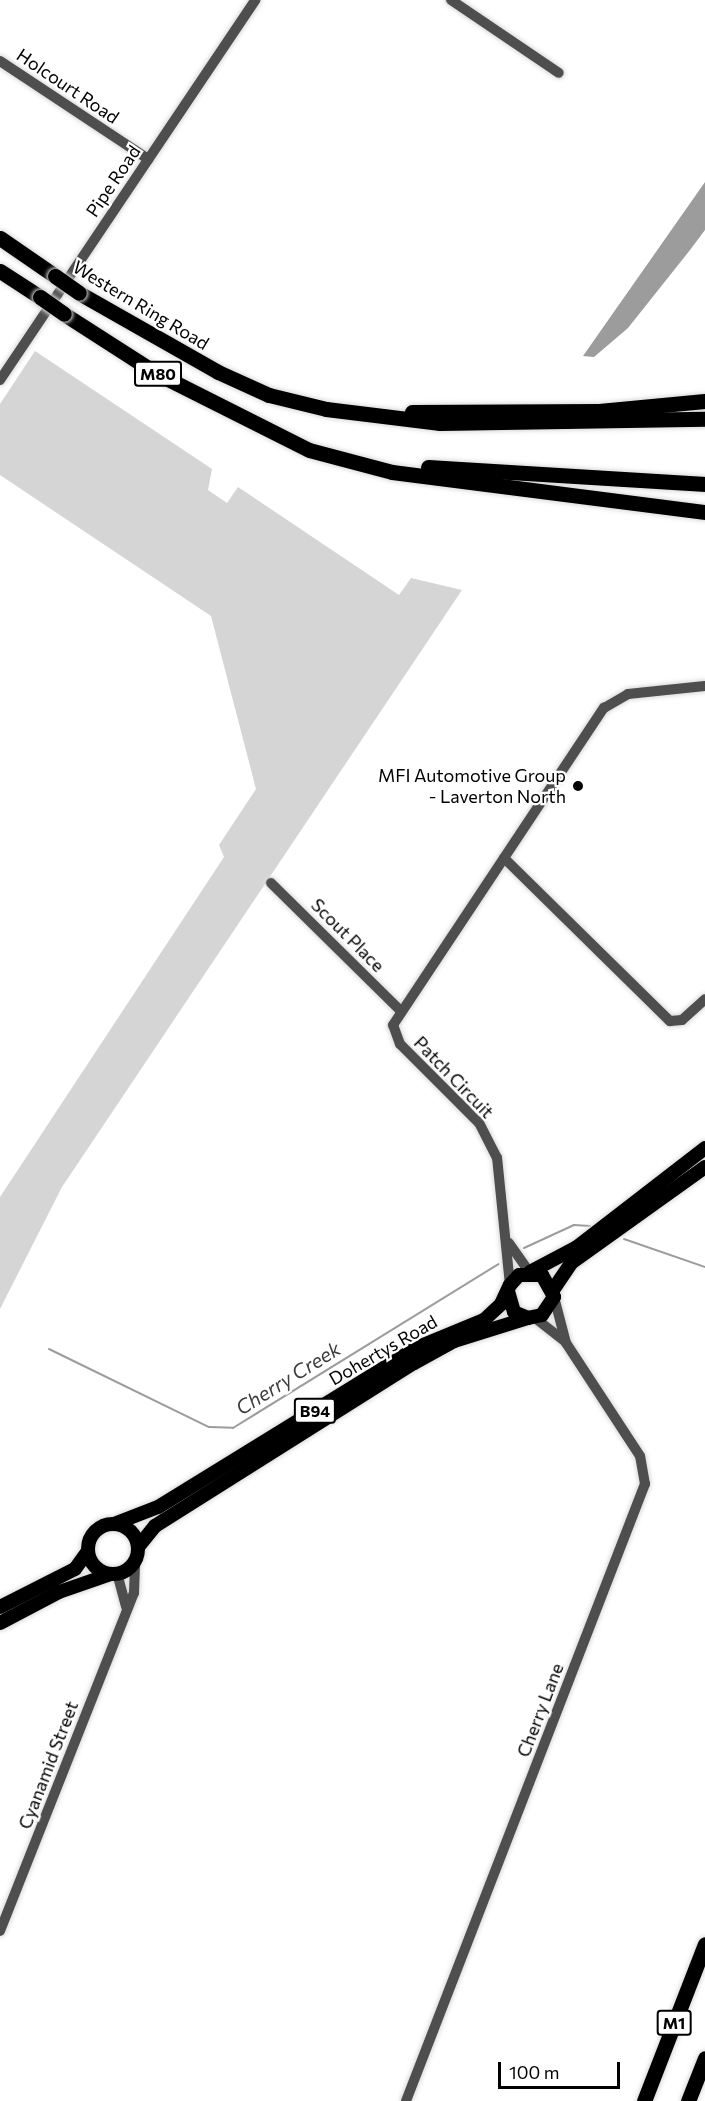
<!DOCTYPE html>
<html>
<head>
<meta charset="utf-8">
<style>
	body { margin:0 }
	#map { position:relative; width:705px; height:2101px; overflow:hidden; background:#fff; font-family:Commissioner,sans-serif }
	div>[style] { position:absolute }
	.green>* { inset:0; background:#d5d5d5 }
	.water>* { inset:0; background:#9c9c9c }
	.stream>* { height:2px; margin:-1px; padding:0 1px; transform-origin:1px; border-radius:1px; background:#9c9c9c }
	.roads { filter:drop-shadow(0 0 2px #dbdbdb) drop-shadow(0 0 2px #dbdbdb) }
	.minor>* { height:10px; margin:-5px; padding:0 5px; transform-origin:5px; border-radius:5px; background:#4e4e4e }
	.major>* { height:14px; margin:-7px; padding:0 7px; transform-origin:7px; border-radius:7px; background:#000 }
	.major>.ring { margin:-7px; padding:0; box-sizing:content-box; background:none; border:14px solid #000; border-radius:50% }
	.highway>* { height:15px; margin:-7.5px; padding:0 7.5px; transform-origin:7.5px; border-radius:7.5px; background:#000 }
	.bridges { filter:drop-shadow(0 0 2px #dbdbdb) drop-shadow(0 0 2px #dbdbdb) }
	.highway-bridge>* { height:15px; margin:-7.5px; padding:0 7.5px; transform-origin:7.5px; border-radius:7.5px; background:#000 }
	.dots>* { width:16px; height:16px; translate:-50% -50%; box-sizing:border-box; border:3px solid #fff; border-radius:50% }
	span { translate:-50% -50%; white-space:nowrap; text-align:center; line-height:1.15; -webkit-text-stroke:4.5px #fff; paint-order:stroke }
	.shield-label span { padding:2px 4px; background:#fff; border:2px solid; border-radius:4px; -webkit-text-stroke-width:0 }
	.shield-label { font-size:16px; color:#000; font-weight:700 }
	.street-label { font-size:18px; color:#000 }
	.poi-label { font-size:18px; color:#000 }
	.right { translate:-100% -50%; text-align:right }
	.water-label { font-size:20px; color:#3d3d3d; font-style:italic }
	.scale { position:absolute; left:498px; top:2062px; width:122px; height:27px; box-sizing:border-box; border:3px solid #000; border-top:0; padding-left:8px; font-size:18px; line-height:21px; white-space:nowrap; color:#000; -webkit-text-stroke:4px #fff; paint-order:stroke }
</style>
</head>
<body>
<div id="map">
	<div class="green">
		<i style="clip-path:polygon(35px 351px,212px 469px,208px 490px,227px 503px,238px 487px,399px 595px,411px 578px,462px 590px,62px 1187px,0 1309px,0 1197px,224px 857px,219px 845px,256px 789px,211px 616px,0 475px,0 404px)"></i>
	</div>
	<div class="water">
		<i style="clip-path:polygon(705px 182px,705px 230px,690px 250px,628px 328px,594px 357px,583px 356px)"></i>
	</div>
	<div class="stream">
		<i style="left:624px;top:1239px;width:86px;rotate:19.1deg"></i>
		<i style="left:524px;top:1248px;width:55px;rotate:-24.7deg"></i>
		<i style="left:574px;top:1225px;width:16px;rotate:4deg"></i>
		<i style="left:49px;top:1349px;width:178px;rotate:26deg"></i>
		<i style="left:209px;top:1427px;width:24px;rotate:2deg"></i>
		<i style="left:233px;top:1428px;width:312px;rotate:-31.7deg"></i>
	</div>
	<div class="roads">
		<div class="minor">
			<i style="left:451px;top:0;width:130px;rotate:34.1deg"></i>
			<i style="left:0;top:61px;width:178px;rotate:33.5deg"></i>
			<i style="left:0;top:380px;width:458px;rotate:-56.1deg"></i>
			<i style="left:504px;top:858px;width:233px;rotate:44.5deg"></i>
			<i style="left:670px;top:1021px;width:12px;rotate:-5deg"></i>
			<i style="left:682px;top:1020px;width:31px;rotate:-42deg"></i>
			<i style="left:271px;top:883px;width:182px;rotate:44.6deg"></i>
			<i style="left:509px;top:1243px;width:35px;rotate:55deg"></i>
			<i style="left:510px;top:1285px;width:128px;rotate:-95.8deg"></i>
			<i style="left:497px;top:1158px;width:39px;rotate:-117deg"></i>
			<i style="left:479px;top:1123px;width:112px;rotate:-135deg"></i>
			<i style="left:400px;top:1044px;width:20px;rotate:-110deg"></i>
			<i style="left:393px;top:1025px;width:381px;rotate:-56.4deg"></i>
			<i style="left:604px;top:708px;width:28px;rotate:-30deg"></i>
			<i style="left:628px;top:694px;width:77px;rotate:-5.9deg"></i>
			<i style="left:535px;top:1318px;width:37px;rotate:38deg"></i>
			<i style="left:117px;top:1573px;width:35px;rotate:75deg"></i>
			<i style="left:0;top:1931px;width:364px;rotate:-68.4deg"></i>
			<i style="left:134px;top:1593px;width:34px;rotate:-88deg"></i>
			<i style="left:406px;top:2101px;width:662px;rotate:-68.83deg"></i>
			<i style="left:645px;top:1484px;width:28px;rotate:-100deg"></i>
			<i style="left:640px;top:1456px;width:135px;rotate:-123.2deg"></i>
			<i style="left:566px;top:1343px;width:48px;rotate:-104.6deg"></i>
		</div>
		<div class="major">
			<i style="left:530px;top:1272px;width:53px;rotate:-28deg"></i>
			<i style="left:577px;top:1247px;width:162px;rotate:-37.7deg"></i>
			<i style="left:553px;top:1290px;width:32px;rotate:-56deg"></i>
			<i style="left:571px;top:1263px;width:165px;rotate:-35.6deg"></i>
			<i style="left:114px;top:1524px;width:47px;rotate:-21.1deg"></i>
			<i style="left:158px;top:1507px;width:303px;rotate:-31.6deg"></i>
			<i style="left:416px;top:1348px;width:74px;rotate:-22.4deg"></i>
			<i style="left:484px;top:1320px;width:23px;rotate:-43deg"></i>
			<i style="left:501px;top:1304px;width:21px;rotate:-65deg"></i>
			<i style="left:510px;top:1285px;width:13px;rotate:-48deg"></i>
			<i style="left:519px;top:1275px;width:23px"></i>
			<i style="left:542px;top:1275px;width:25px;rotate:61deg"></i>
			<i style="left:554px;top:1297px;width:22px;rotate:124deg"></i>
			<i style="left:542px;top:1315px;width:14px;rotate:168deg"></i>
			<i style="left:528px;top:1318px;width:15px;rotate:-157deg"></i>
			<i style="left:514px;top:1312px;width:22px;rotate:-106deg"></i>
			<i class="ring" style="left:88px;top:1524px;width:36px;height:36px"></i>
			<i style="left:138px;top:1547px;width:27px;rotate:-51deg"></i>
			<i style="left:155px;top:1526px;width:306px;rotate:-32.2deg"></i>
			<i style="left:414px;top:1363px;width:46px;rotate:-28.8deg"></i>
			<i style="left:454px;top:1341px;width:77px;rotate:-17.3deg"></i>
			<i style="left:0;top:1607px;width:84px;rotate:-26.9deg"></i>
			<i style="left:75px;top:1569px;width:22px;rotate:-54deg"></i>
			<i style="left:0;top:1623px;width:67px;rotate:-27.7deg"></i>
			<i style="left:59px;top:1592px;width:55px;rotate:-19.1deg"></i>
		</div>
		<div class="highway">
			<i style="left:0;top:238px;width:67px;rotate:34.6deg"></i>
			<i style="left:0;top:271px;width:48px;rotate:33deg"></i>
			<i style="left:79px;top:293px;width:160px;rotate:29.6deg"></i>
			<i style="left:218px;top:372px;width:56px;rotate:24.3deg"></i>
			<i style="left:269px;top:395px;width:59px;rotate:13.8deg"></i>
			<i style="left:326px;top:409px;width:115px;rotate:7deg"></i>
			<i style="left:440px;top:423px;width:265px;rotate:-0.9deg"></i>
			<i style="left:64px;top:314px;width:109px;rotate:32.7deg"></i>
			<i style="left:156px;top:373px;width:171px;rotate:26.7deg"></i>
			<i style="left:309px;top:450px;width:86px;rotate:14.8deg"></i>
			<i style="left:392px;top:472px;width:316px;rotate:7.3deg"></i>
			<i style="left:412px;top:412px;width:187px;rotate:-0.3deg"></i>
			<i style="left:599px;top:411px;width:106px;rotate:-5.4deg"></i>
			<i style="left:428px;top:467px;width:278px;rotate:3.5deg"></i>
			<i style="left:644px;top:2101px;width:168px;rotate:-68.8deg"></i>
			<i style="left:688px;top:2101px;width:46px;rotate:-68.4deg"></i>
		</div>
	</div>
	<div class="bridges">
		<div class="highway-bridge">
			<i style="left:55px;top:276px;width:29px;rotate:35deg"></i>
			<i style="left:40px;top:297px;width:29px;rotate:35deg"></i>
		</div>
	</div>
	<div class="dots">
		<i style="left:578px;top:786px;background:#000"></i>
	</div>
	<div class="shield-label">
		<span style="left:158px;top:374px">M80</span>
		<span style="left:315px;top:1411px">B94</span>
		<span style="left:674px;top:2023px">M1</span>
	</div>
	<div class="street-label">
		<span style="left:68px;top:86px;rotate:34deg">Holcourt Road</span>
		<span style="left:113px;top:181px;rotate:-56deg">Pipe Road</span>
		<span style="left:141px;top:305px;rotate:31deg">Western Ring Road</span>
		<span style="left:348px;top:935px;rotate:45deg">Scout Place</span>
		<span style="left:454px;top:1077px;rotate:46deg">Patch Circuit</span>
		<span style="left:383px;top:1350px;rotate:-30deg">Dohertys Road</span>
		<span style="left:540px;top:1710px;rotate:-69deg">Cherry Lane</span>
		<span style="left:48px;top:1765px;rotate:-69deg">Cyanamid Street</span>
	</div>
	<div class="poi-label">
		<span class="right" style="left:566px;top:786px">MFI Automotive Group<br>- Laverton North</span>
	</div>
	<div class="water-label">
		<span style="left:288px;top:1378px;rotate:-32deg">Cherry Creek</span>
	</div>
	<div class="scale">100 m</div>
</div>
</body>
</html>
